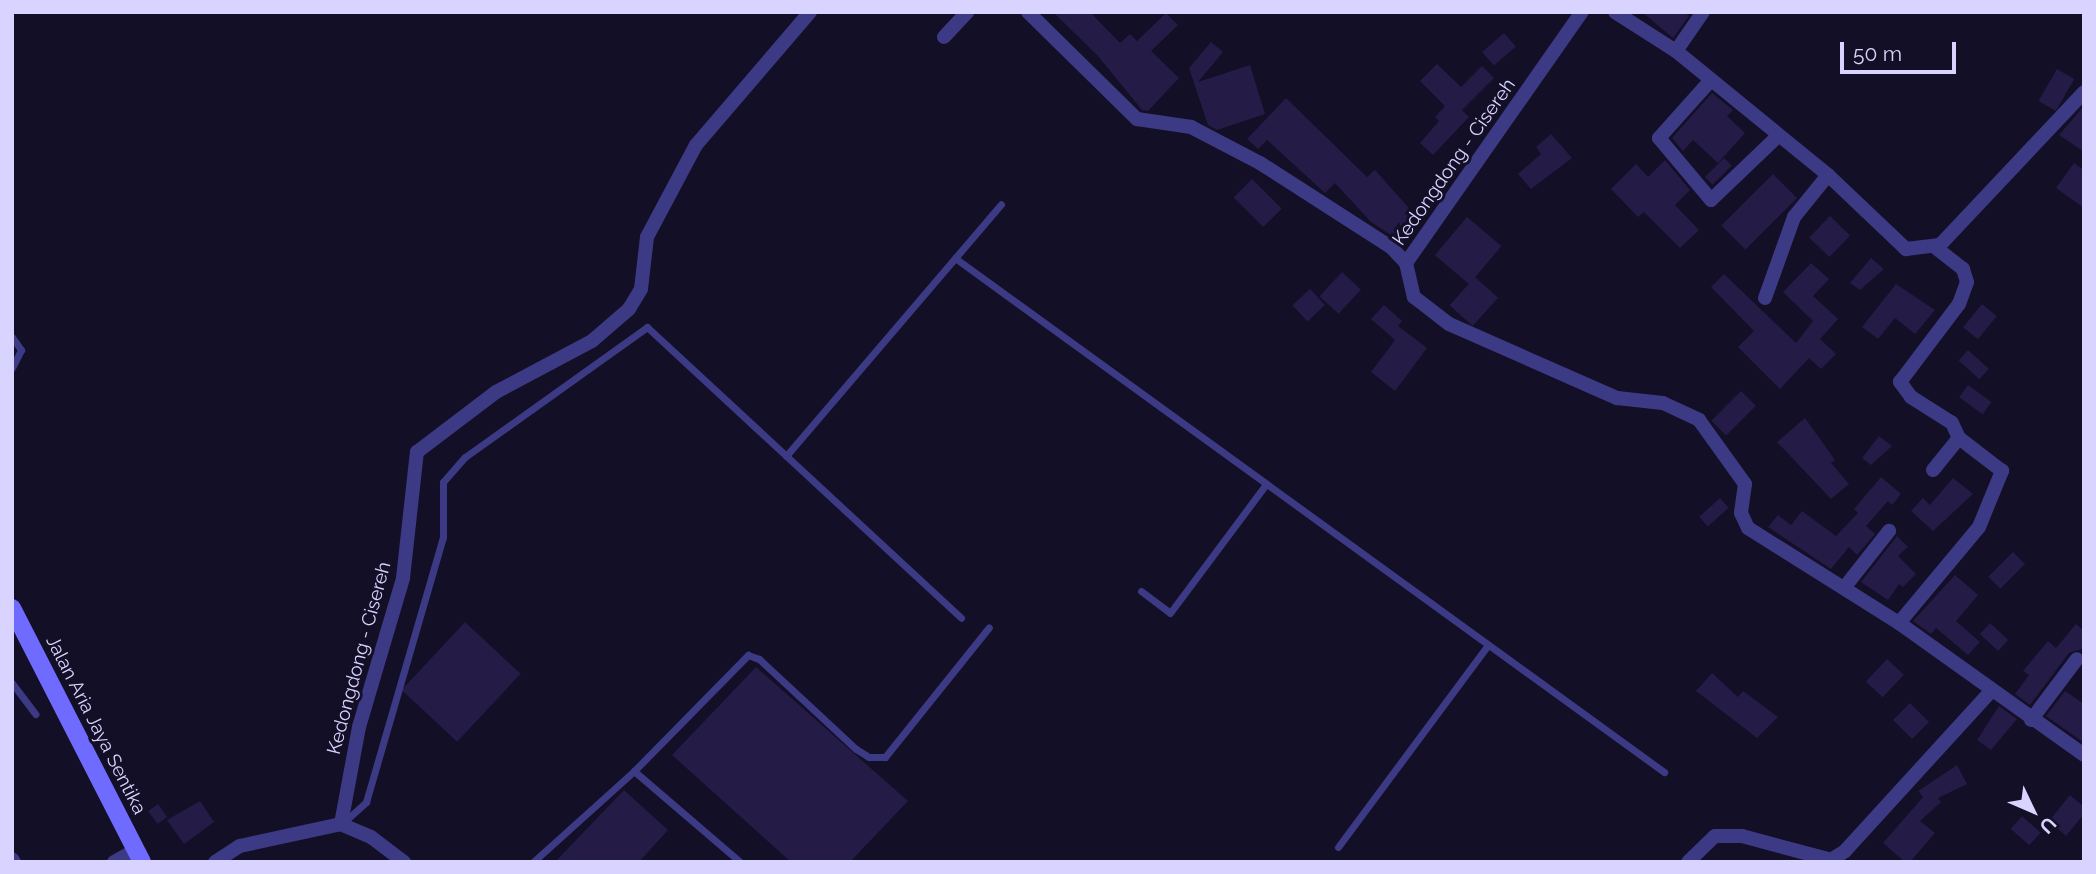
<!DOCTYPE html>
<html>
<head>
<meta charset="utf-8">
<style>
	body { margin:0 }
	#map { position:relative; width:2096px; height:874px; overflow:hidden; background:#130f26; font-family:Raleway,sans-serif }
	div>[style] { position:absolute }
	.building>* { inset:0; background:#241b47; transform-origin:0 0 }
	.lane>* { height:7px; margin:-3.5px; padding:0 3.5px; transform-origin:3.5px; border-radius:3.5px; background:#3d3a85 }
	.street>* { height:14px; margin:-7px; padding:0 7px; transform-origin:7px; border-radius:7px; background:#3d3a85 }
	.secondary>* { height:18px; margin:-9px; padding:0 9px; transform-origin:9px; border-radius:9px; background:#6f6bff }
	span { translate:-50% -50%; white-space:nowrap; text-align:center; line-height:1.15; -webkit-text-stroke:6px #130f26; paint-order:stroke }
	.street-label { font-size:19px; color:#d9d4ff }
	.frame { position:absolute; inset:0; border:14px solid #d9d4ff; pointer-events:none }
	.north { position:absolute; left:1998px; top:776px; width:70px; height:70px; -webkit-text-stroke:5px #130f26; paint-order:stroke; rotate:134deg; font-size:19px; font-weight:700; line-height:28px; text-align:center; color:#d9d4ff }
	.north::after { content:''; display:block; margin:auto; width:24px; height:32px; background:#d9d4ff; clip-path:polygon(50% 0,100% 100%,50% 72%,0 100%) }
	.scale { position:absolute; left:1840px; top:42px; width:116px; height:32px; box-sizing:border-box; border:4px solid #d9d4ff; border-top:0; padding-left:9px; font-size:21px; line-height:24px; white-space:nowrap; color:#d9d4ff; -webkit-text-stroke:5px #130f26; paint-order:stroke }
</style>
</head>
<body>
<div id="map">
	<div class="building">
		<i style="clip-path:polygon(1053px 12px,1090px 12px,1120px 43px,1130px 34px,1137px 41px,1166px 13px,1178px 25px,1151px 51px,1179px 78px,1148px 111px,1142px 110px,1098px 56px)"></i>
		<i style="clip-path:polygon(1642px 12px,1684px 12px,1689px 16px,1673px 38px)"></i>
		<i style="left:1504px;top:33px;width:18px;height:29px;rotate:49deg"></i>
		<i style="clip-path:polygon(1211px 42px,1223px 52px,1198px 82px,1250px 65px,1265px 114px,1217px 130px,1208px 125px,1189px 68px)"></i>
		<i style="clip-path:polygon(1437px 64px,1461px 87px,1482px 66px,1494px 78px,1462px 110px,1469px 117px,1433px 155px,1420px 143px,1439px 121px,1435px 117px,1445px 106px,1420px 81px)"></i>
		<i style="left:2057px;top:69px;width:20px;height:37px;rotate:30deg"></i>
		<i style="clip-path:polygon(1712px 93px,1733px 110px,1727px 116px,1745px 133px,1718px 163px,1693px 140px,1683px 151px,1672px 138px)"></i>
		<i style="clip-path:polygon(1286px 98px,1367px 177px,1375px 170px,1416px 216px,1394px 237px,1371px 222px,1335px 183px,1325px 193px,1267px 140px,1258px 149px,1247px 139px)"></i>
		<i style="clip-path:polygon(2084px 106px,2084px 152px,2059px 135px)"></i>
		<i style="clip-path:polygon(1551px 134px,1572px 158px,1531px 189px,1518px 174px,1541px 154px,1536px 147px)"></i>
		<i style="left:1724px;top:158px;width:11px;height:27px;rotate:45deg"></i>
		<i style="clip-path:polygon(1665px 160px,1690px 190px,1675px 205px,1699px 230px,1680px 248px,1644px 212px,1638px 217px,1611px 189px,1636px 164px,1648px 177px)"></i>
		<i style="clip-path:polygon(2074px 163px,2084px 170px,2084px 208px,2056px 188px)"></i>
		<i style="left:1773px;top:174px;width:34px;height:73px;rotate:45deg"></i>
		<i style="left:1252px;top:179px;width:42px;height:26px;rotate:45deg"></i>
		<i style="left:1830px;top:216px;width:28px;height:30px;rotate:44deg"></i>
		<i style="left:1467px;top:217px;width:45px;height:50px;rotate:40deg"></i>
		<i style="clip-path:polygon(1871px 258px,1884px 269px,1860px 290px,1850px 283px)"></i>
		<i style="clip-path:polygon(1811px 263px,1829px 279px,1813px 296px,1838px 319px,1820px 339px,1836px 354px,1821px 369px,1809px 358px,1780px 389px,1738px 347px,1754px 331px,1711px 287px,1724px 274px,1796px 343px,1813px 321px,1783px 292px)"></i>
		<i style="left:1342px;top:272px;width:26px;height:33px;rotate:43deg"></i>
		<i style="left:1475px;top:277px;width:31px;height:38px;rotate:42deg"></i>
		<i style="clip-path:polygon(1896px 284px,1935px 310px,1915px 334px,1895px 318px,1878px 339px,1862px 327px)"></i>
		<i style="left:1310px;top:289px;width:22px;height:24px;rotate:47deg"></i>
		<i style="left:1982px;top:304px;width:19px;height:30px;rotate:39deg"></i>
		<i style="clip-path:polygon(1384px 305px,1402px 321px,1398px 326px,1427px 348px,1395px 391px,1371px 372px,1395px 340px,1371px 319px)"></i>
		<i style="left:1968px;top:350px;width:28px;height:14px;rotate:42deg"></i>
		<i style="left:1968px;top:385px;width:29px;height:15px;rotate:36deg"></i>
		<i style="left:1741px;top:391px;width:21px;height:42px;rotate:45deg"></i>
		<i style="clip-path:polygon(1805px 418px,1835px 460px,1831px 463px,1849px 484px,1831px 499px,1777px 442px)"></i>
		<i style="clip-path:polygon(1879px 436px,1892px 446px,1871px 465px,1862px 458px)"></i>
		<i style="clip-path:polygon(1881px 477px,1901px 494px,1892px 505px,1888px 501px,1866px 526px,1875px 534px,1857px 555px,1849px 547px,1831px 569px,1768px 527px,1778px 515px,1791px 525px,1802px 511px,1836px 536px,1858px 513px,1854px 509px)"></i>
		<i style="clip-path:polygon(1953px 478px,1973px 494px,1933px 531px,1911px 511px,1923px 498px,1930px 505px)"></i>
		<i style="left:1720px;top:498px;width:13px;height:28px;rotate:48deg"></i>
		<i style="clip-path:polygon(1897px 536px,1908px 547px,1898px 556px,1916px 574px,1903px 587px,1899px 584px,1888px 600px,1861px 582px)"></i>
		<i style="left:2013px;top:552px;width:17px;height:35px;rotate:45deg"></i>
		<i style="clip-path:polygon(1955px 575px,1978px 595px,1956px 621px,1980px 642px,1968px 655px,1936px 628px,1931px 634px,1913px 621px)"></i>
		<i style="left:465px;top:622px;width:76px;height:93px;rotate:43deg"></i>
		<i style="left:1990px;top:623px;width:25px;height:15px;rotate:43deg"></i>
		<i style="clip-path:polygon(2076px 624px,2084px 631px,2084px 648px,2069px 653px,2030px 705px,2015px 694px,2029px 675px,2023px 671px,2048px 641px,2056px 648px)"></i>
		<i style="left:1887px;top:659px;width:23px;height:31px;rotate:43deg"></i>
		<i style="clip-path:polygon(756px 667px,908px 801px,850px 862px,791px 862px,672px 755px)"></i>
		<i style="clip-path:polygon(1712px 673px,1738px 697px,1743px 691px,1778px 717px,1757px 738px,1696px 691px)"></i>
		<i style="clip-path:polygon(2065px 691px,2084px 704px,2083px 742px,2046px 716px)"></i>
		<i style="left:1910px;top:703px;width:27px;height:24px;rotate:45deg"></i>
		<i style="clip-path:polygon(1999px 706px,2017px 719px,1991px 750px,1977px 740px)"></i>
		<i style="clip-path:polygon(1957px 765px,1967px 784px,1938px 798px,1941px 802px,1920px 821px,1935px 833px,1910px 862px,1905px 862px,1883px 843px,1923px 797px,1918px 791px)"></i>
		<i style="clip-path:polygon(624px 790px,668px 830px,639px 862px,555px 862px)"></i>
		<i style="clip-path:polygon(2070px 795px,2084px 807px,2084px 814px,2066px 836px,2049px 821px)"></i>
		<i style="clip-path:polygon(200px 801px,214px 822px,184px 844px,167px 820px)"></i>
		<i style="left:158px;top:804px;width:16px;height:12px;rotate:55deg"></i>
		<i style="left:2022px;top:816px;width:25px;height:17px;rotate:42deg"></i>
	</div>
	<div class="lane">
		<i style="left:955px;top:258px;width:876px;rotate:35.94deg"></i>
		<i style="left:12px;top:337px;width:16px;rotate:55deg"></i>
		<i style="left:21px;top:350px;width:20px;rotate:117deg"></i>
		<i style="left:786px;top:456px;width:331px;rotate:-49.5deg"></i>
		<i style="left:1141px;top:591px;width:36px;rotate:37deg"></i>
		<i style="left:1170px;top:613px;width:161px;rotate:-53.3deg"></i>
		<i style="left:12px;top:683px;width:39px;rotate:53deg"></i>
		<i style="left:634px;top:771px;width:163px;rotate:-45.5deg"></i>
		<i style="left:748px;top:655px;width:12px;rotate:20deg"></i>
		<i style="left:759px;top:659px;width:132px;rotate:42.9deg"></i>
		<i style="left:856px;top:749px;width:15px;rotate:32deg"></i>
		<i style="left:869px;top:757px;width:16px"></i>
		<i style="left:885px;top:757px;width:166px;rotate:-51.3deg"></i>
		<i style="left:344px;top:822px;width:30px;rotate:-42deg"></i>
		<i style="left:366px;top:802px;width:276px;rotate:-73.8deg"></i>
		<i style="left:443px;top:537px;width:55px;rotate:-90deg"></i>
		<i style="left:443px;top:482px;width:33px;rotate:-49deg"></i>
		<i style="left:465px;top:457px;width:224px;rotate:-35.5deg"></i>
		<i style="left:647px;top:327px;width:428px;rotate:42.8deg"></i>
		<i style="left:1338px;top:847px;width:252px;rotate:-53.4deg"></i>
		<i style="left:533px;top:862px;width:136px;rotate:-42deg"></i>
		<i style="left:634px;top:771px;width:140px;rotate:40.6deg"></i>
	</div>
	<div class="street">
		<i style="left:1028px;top:12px;width:153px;rotate:44.5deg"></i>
		<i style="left:1137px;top:119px;width:55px;rotate:8.4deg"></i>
		<i style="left:1191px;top:127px;width:78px;rotate:27.6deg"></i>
		<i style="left:1260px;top:163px;width:156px;rotate:32.7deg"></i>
		<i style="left:1391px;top:247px;width:22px;rotate:47deg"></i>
		<i style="left:1406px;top:263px;width:307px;rotate:-55deg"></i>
		<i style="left:1615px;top:12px;width:72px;rotate:32.6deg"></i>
		<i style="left:1676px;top:51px;width:196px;rotate:39.2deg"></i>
		<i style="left:1828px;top:175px;width:108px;rotate:43.5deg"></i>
		<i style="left:1906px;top:249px;width:34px;rotate:-7deg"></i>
		<i style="left:1940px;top:245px;width:210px;rotate:-46.7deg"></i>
		<i style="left:944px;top:37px;width:34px;rotate:-47deg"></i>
		<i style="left:1676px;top:51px;width:47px;rotate:-55.3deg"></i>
		<i style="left:1711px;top:80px;width:78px;rotate:131.9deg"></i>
		<i style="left:1659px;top:138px;width:81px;rotate:50deg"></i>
		<i style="left:1711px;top:200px;width:93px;rotate:-43.7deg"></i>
		<i style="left:1406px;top:263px;width:35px;rotate:77deg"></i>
		<i style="left:1414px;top:297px;width:44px;rotate:37.6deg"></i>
		<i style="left:1449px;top:324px;width:184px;rotate:23.8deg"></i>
		<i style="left:1617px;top:398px;width:46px;rotate:6.2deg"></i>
		<i style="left:1663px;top:403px;width:40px;rotate:25deg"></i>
		<i style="left:1699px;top:420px;width:79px;rotate:54.3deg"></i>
		<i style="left:1745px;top:484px;width:29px;rotate:98deg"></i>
		<i style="left:1741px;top:513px;width:17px;rotate:65deg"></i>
		<i style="left:1748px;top:528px;width:178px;rotate:32.2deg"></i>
		<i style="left:1899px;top:623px;width:227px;rotate:35.5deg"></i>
		<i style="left:1765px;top:298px;width:86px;rotate:-70.3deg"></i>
		<i style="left:1794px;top:217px;width:54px;rotate:-51deg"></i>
		<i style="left:1933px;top:470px;width:41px;rotate:-50.9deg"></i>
		<i style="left:1844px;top:588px;width:73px;rotate:-51.7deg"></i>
		<i style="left:1899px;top:623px;width:125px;rotate:-50.2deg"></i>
		<i style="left:1979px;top:527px;width:61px;rotate:-67.7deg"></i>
		<i style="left:2002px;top:471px;width:54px;rotate:-142.5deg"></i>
		<i style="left:1959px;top:438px;width:17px;rotate:-115deg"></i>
		<i style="left:1952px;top:423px;width:49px;rotate:-147.6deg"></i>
		<i style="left:1911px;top:397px;width:19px;rotate:-126deg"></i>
		<i style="left:1900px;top:382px;width:98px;rotate:-52.9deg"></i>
		<i style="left:1959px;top:304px;width:23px;rotate:-70deg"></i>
		<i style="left:1967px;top:282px;width:14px;rotate:-107deg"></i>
		<i style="left:1963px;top:269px;width:36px;rotate:-142deg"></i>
		<i style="left:2031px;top:720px;width:76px;rotate:-53deg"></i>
		<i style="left:1834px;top:858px;width:13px;rotate:-32deg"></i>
		<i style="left:1845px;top:851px;width:215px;rotate:-47.6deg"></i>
		<i style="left:12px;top:859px;width:4px;rotate:56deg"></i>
		<i style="left:114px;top:862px;width:25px;rotate:-29deg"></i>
		<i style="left:215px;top:862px;width:30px;rotate:-33deg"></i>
		<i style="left:240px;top:846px;width:103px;rotate:-12.3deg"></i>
		<i style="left:404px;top:862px;width:41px;rotate:-142.9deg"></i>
		<i style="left:371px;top:837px;width:33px;rotate:-157deg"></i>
		<i style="left:341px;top:824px;width:99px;rotate:-79.5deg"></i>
		<i style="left:359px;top:727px;width:155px;rotate:-73.5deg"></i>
		<i style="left:403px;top:578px;width:127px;rotate:-83.7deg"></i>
		<i style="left:417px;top:452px;width:99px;rotate:-37.2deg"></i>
		<i style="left:496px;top:392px;width:109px;rotate:-28deg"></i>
		<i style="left:592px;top:341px;width:49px;rotate:-40.9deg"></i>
		<i style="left:629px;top:309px;width:23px;rotate:-59deg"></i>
		<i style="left:641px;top:289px;width:52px;rotate:-83.4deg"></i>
		<i style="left:647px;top:237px;width:104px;rotate:-62deg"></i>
		<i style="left:696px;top:145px;width:175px;rotate:-49.4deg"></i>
		<i style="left:1688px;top:862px;width:37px;rotate:-44deg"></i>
		<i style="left:1715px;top:836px;width:27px"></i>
		<i style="left:1742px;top:836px;width:100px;rotate:15deg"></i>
	</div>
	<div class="secondary">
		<i style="left:12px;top:608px;width:285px;rotate:62.9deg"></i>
	</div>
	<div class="street-label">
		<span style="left:1454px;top:162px;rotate:-55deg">Kedongdong - Cisereh</span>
		<span style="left:359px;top:658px;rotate:-75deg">Kedongdong - Cisereh</span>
		<span style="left:96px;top:725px;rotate:63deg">Jalan Aria Jaya Sentika</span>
	</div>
	<div class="frame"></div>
	<div class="north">U</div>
	<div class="scale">50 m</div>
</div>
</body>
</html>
